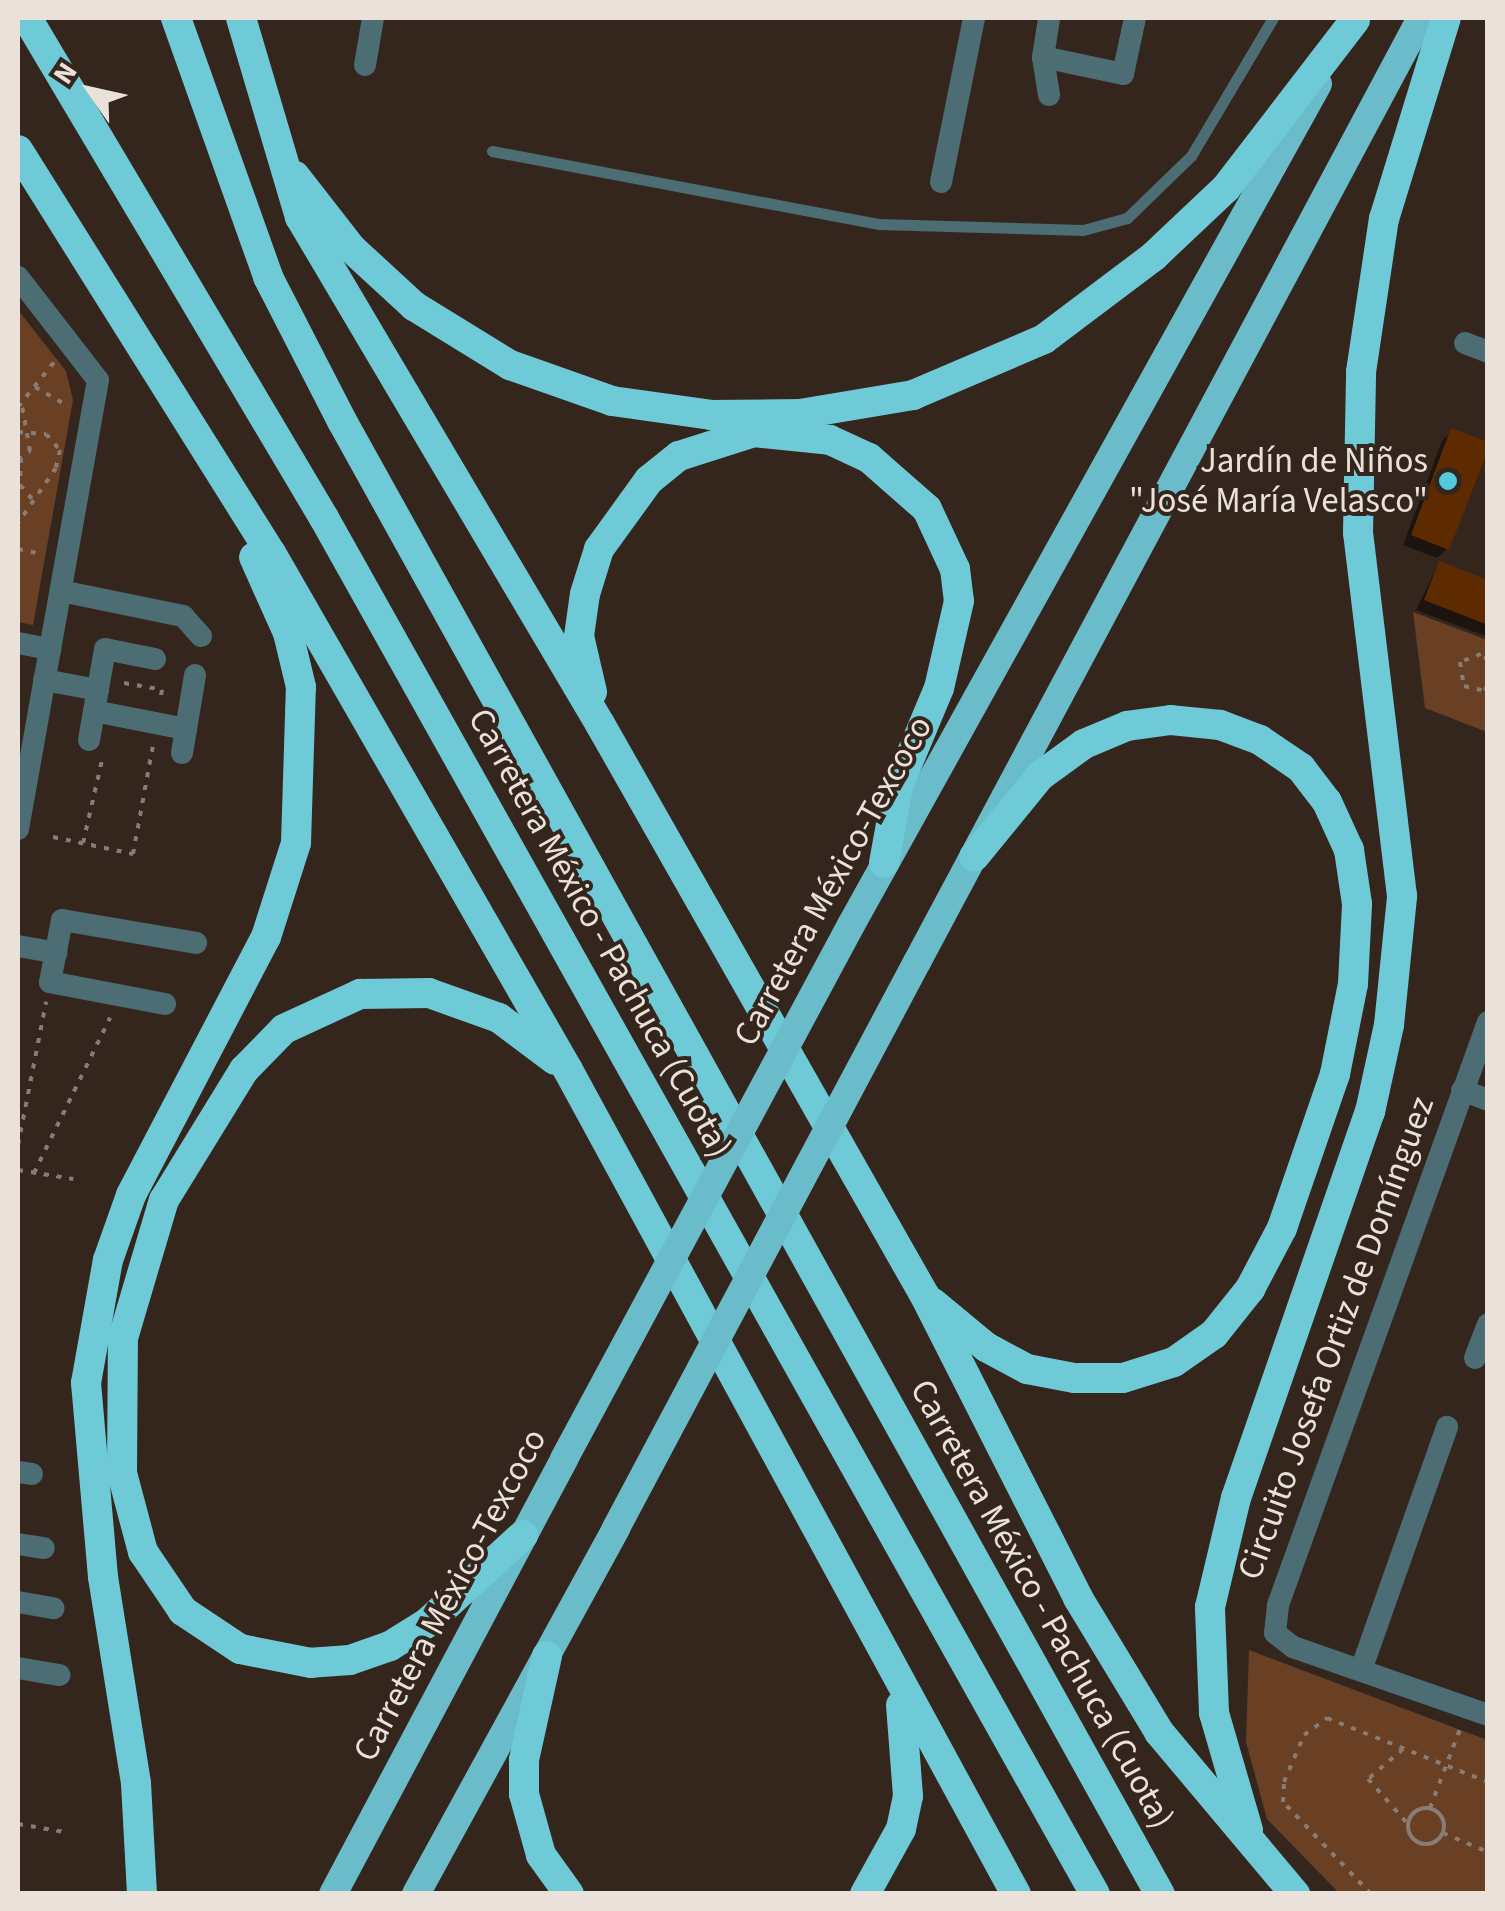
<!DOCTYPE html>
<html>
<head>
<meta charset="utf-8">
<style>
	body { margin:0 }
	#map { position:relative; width:1505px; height:1911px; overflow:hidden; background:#35261d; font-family:"Source Sans 3",sans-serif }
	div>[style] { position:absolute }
	.green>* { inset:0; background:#6a4025 }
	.shadow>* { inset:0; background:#0007 }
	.building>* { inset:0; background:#5e2b00 }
	.path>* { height:4px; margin-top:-2px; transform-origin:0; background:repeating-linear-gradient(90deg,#897c75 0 5px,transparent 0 13px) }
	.path>.ring { margin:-2px; padding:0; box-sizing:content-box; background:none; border:4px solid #897c75; border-radius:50% }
	.service>* { height:11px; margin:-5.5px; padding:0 5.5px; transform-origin:5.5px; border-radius:5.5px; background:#4b6d73 }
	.minor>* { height:22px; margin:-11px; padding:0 11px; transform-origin:11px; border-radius:11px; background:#4b6d73 }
	.trunk>* { height:28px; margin:-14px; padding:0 14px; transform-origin:14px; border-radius:14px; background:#6abcca }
	.motorway>* { height:30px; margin:-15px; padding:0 15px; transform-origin:15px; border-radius:15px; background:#6fcad8 }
	.trunk-bridge>* { height:28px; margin:-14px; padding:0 14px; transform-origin:14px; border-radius:14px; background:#6abcca }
	.dots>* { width:28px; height:28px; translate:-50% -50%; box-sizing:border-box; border:5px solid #35261d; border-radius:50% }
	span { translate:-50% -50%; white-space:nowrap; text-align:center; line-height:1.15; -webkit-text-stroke:8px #35261d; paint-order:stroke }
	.poi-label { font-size:35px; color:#ebe1db }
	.right { translate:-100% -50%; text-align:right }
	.street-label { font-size:35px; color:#ebe1db }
	.frame { position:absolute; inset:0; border:20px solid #ebe1db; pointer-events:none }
	.north { position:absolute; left:40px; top:40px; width:100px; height:100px; -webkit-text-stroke:8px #35261d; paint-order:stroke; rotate:304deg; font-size:28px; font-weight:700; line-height:40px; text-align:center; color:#ebe1db }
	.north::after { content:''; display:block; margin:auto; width:35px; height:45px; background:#ebe1db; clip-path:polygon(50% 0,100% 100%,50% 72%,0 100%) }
</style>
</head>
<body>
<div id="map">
	<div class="green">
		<i style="clip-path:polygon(18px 310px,66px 371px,73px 400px,33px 625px,18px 622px)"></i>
		<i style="clip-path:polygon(1413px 612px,1487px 640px,1487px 732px,1425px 708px)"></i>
		<i style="clip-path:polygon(1249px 1650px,1487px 1740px,1487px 1893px,1339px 1893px,1267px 1819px,1246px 1742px)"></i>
	</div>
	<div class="shadow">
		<i style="clip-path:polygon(1452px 431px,1447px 549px,1437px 558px,1403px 545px,1442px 441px)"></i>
		<i style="clip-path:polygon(1439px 563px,1488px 582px,1488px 637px,1416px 610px)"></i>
	</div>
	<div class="building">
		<i style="clip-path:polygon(1451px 428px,1488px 442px,1488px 450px,1449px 550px,1411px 535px)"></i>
		<i style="clip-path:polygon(1439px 561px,1488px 580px,1488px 625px,1424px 600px)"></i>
	</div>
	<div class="path">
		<i style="left:35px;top:387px;width:39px;rotate:30deg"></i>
		<i style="left:18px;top:407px;width:59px;rotate:-51.2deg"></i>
		<i style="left:18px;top:432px;width:28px;rotate:4deg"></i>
		<i style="left:46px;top:434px;width:21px;rotate:49deg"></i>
		<i style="left:60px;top:450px;width:18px;rotate:103deg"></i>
		<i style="left:56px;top:468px;width:67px;rotate:124.6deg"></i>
		<i style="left:21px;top:458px;width:27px;rotate:92deg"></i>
		<i style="left:20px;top:485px;width:18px;rotate:49deg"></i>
		<i style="left:18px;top:460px;width:15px;rotate:-37deg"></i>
		<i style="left:30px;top:451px;width:46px;rotate:-100.1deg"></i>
		<i style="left:18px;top:549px;width:25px;rotate:12deg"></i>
		<i style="left:1488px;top:660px;width:9px;rotate:-139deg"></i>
		<i style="left:1481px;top:654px;width:22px;rotate:159deg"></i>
		<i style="left:1460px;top:662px;width:24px;rotate:81deg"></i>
		<i style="left:1464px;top:686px;width:22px;rotate:13deg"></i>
		<i style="left:1485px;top:691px;width:9px;rotate:-69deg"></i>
		<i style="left:124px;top:683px;width:39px;rotate:10deg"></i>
		<i style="left:162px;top:690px;width:11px;rotate:100deg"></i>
		<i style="left:53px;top:837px;width:82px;rotate:12deg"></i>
		<i style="left:133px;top:854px;width:111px;rotate:-79.6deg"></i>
		<i style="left:83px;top:843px;width:85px;rotate:-77.1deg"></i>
		<i style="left:18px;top:1145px;width:146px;rotate:-78.9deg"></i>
		<i style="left:18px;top:1170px;width:56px;rotate:9.3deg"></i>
		<i style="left:34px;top:1173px;width:173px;rotate:-63.9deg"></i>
		<i style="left:1403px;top:1749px;width:46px;rotate:139.4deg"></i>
		<i style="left:1368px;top:1779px;width:60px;rotate:48.4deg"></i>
		<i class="ring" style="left:1408px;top:1808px;width:32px;height:32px"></i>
		<i style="left:1430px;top:1808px;width:85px;rotate:-69.2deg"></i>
		<i style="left:18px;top:1824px;width:47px;rotate:9.9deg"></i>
		<i style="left:1443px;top:1833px;width:49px;rotate:22.9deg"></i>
		<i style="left:1371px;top:1894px;width:127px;rotate:-133.7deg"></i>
		<i style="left:1283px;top:1802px;width:20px;rotate:-87deg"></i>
		<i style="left:1284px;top:1782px;width:51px;rotate:-66.9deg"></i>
		<i style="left:1304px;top:1735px;width:29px;rotate:-36deg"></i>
		<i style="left:1327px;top:1718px;width:173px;rotate:21.7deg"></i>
	</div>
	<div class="service">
		<i style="left:492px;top:151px;width:394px;rotate:10.7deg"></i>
		<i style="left:879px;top:224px;width:204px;rotate:1.7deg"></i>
		<i style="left:1083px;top:230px;width:46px;rotate:-15.3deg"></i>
		<i style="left:1127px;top:218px;width:89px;rotate:-44.1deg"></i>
		<i style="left:1191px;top:156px;width:161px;rotate:-59.3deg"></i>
	</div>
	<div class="minor">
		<i style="left:1043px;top:57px;width:82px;rotate:12deg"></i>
		<i style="left:1123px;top:74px;width:57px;rotate:-77.9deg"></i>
		<i style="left:365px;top:65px;width:48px;rotate:-80.3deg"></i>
		<i style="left:1049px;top:95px;width:38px;rotate:-99deg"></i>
		<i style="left:1043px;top:57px;width:39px;rotate:-81deg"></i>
		<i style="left:941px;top:182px;width:167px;rotate:-78.6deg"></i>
		<i style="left:18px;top:277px;width:130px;rotate:52.2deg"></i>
		<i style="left:98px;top:380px;width:456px;rotate:100.1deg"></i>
		<i style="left:1465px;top:343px;width:25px;rotate:21deg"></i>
		<i style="left:61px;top:591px;width:125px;rotate:11.6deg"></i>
		<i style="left:183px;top:616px;width:27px;rotate:48deg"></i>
		<i style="left:18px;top:643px;width:33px;rotate:11deg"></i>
		<i style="left:44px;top:680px;width:55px;rotate:10.5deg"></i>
		<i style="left:94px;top:711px;width:94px;rotate:11.1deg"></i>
		<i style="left:89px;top:740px;width:92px;rotate:-80deg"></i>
		<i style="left:105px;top:649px;width:51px;rotate:11.3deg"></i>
		<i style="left:182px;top:753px;width:79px;rotate:-80.5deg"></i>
		<i style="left:18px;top:946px;width:39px;rotate:10deg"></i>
		<i style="left:165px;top:1004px;width:117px;rotate:-169.2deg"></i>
		<i style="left:50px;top:982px;width:63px;rotate:-79deg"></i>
		<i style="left:62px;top:920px;width:136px;rotate:9.7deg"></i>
		<i style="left:1488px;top:1022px;width:620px;rotate:109.81deg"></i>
		<i style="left:1278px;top:1605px;width:28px;rotate:96deg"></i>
		<i style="left:1275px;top:1633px;width:23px;rotate:38deg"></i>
		<i style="left:1293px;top:1647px;width:207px;rotate:19.2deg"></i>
		<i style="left:1462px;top:1090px;width:28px;rotate:21deg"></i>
		<i style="left:1475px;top:1358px;width:36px;rotate:-69deg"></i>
		<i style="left:18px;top:1472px;width:14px;rotate:8deg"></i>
		<i style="left:18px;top:1544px;width:26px;rotate:9deg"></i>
		<i style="left:18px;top:1602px;width:36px;rotate:10deg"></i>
		<i style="left:18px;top:1668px;width:42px;rotate:9.7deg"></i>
		<i style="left:1361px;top:1670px;width:258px;rotate:-70.5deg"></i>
	</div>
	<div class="trunk">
		<i style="left:851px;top:925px;width:962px;rotate:-60.96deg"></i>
		<i style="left:917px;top:962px;width:1070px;rotate:-61.9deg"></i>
		<i style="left:333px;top:1894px;width:493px;rotate:-62deg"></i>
		<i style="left:416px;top:1894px;width:417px;rotate:-61.3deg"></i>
	</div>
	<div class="motorway">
		<i style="left:27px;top:18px;width:582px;rotate:59.29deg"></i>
		<i style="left:324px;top:518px;width:1577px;rotate:60.74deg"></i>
		<i style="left:176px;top:18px;width:275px;rotate:70.4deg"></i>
		<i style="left:268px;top:277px;width:162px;rotate:62.8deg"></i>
		<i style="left:342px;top:421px;width:1685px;rotate:60.96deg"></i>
		<i style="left:241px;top:18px;width:208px;rotate:73.5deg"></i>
		<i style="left:300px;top:217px;width:589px;rotate:59.39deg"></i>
		<i style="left:600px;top:724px;width:658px;rotate:60.4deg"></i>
		<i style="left:925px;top:1296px;width:339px;rotate:63.1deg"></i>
		<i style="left:1078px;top:1598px;width:157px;rotate:58.8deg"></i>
		<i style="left:1159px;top:1732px;width:212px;rotate:50deg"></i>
		<i style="left:18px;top:150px;width:476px;rotate:57.9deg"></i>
		<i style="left:271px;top:553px;width:596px;rotate:60.12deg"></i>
		<i style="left:568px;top:1070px;width:938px;rotate:61.47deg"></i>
		<i style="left:295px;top:176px;width:91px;rotate:52.1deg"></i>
		<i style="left:351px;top:248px;width:86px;rotate:42.6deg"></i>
		<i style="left:414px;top:306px;width:113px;rotate:31.6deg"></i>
		<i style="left:510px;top:365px;width:108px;rotate:19.4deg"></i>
		<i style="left:612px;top:401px;width:100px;rotate:8deg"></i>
		<i style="left:711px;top:415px;width:89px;rotate:-0.6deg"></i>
		<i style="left:800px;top:414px;width:115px;rotate:-9.5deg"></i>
		<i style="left:913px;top:395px;width:142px;rotate:-23.1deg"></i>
		<i style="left:1044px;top:339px;width:138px;rotate:-37deg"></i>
		<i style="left:1154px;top:256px;width:99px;rotate:-43.4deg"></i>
		<i style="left:1226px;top:188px;width:212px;rotate:-52.5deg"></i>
		<i style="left:592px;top:692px;width:57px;rotate:-103.1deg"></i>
		<i style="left:579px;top:636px;width:42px;rotate:-81.9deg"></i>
		<i style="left:585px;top:594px;width:47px;rotate:-72.7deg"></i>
		<i style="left:599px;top:549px;width:85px;rotate:-54.1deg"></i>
		<i style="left:649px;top:480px;width:38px;rotate:-39deg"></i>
		<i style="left:679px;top:456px;width:79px;rotate:-17.7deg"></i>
		<i style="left:754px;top:432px;width:76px;rotate:6deg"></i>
		<i style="left:830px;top:440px;width:43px;rotate:24.8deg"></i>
		<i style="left:869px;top:458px;width:77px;rotate:41.3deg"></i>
		<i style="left:927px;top:509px;width:66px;rotate:65deg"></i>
		<i style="left:955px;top:569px;width:32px;rotate:83deg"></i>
		<i style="left:959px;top:601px;width:89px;rotate:102.9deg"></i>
		<i style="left:939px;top:688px;width:106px;rotate:112.7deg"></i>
		<i style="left:898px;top:786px;width:78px;rotate:100.3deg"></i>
		<i style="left:933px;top:1303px;width:69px;rotate:39.7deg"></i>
		<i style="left:986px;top:1347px;width:47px;rotate:28.2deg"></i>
		<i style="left:1027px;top:1369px;width:48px;rotate:10.8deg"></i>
		<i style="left:1074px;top:1378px;width:49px"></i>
		<i style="left:1123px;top:1378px;width:53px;rotate:-17.4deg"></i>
		<i style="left:1174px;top:1362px;width:49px;rotate:-35deg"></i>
		<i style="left:1214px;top:1334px;width:58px;rotate:-51.3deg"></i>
		<i style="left:1250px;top:1289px;width:69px;rotate:-62.3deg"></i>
		<i style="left:1282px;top:1228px;width:163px;rotate:-71deg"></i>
		<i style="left:1335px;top:1074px;width:92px;rotate:-78.7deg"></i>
		<i style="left:1353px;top:984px;width:80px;rotate:-87.1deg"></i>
		<i style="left:1357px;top:904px;width:55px;rotate:-98.4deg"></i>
		<i style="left:1349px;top:850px;width:53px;rotate:-114.6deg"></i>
		<i style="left:1327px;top:802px;width:43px;rotate:-127.4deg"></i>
		<i style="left:1301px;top:768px;width:50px;rotate:-145.7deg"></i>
		<i style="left:1260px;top:740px;width:43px;rotate:-159.4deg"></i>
		<i style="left:1220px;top:725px;width:49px;rotate:-174.2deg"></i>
		<i style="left:1171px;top:720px;width:44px;rotate:172.2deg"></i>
		<i style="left:1127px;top:726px;width:47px;rotate:157.3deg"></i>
		<i style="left:1084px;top:744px;width:54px;rotate:144deg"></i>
		<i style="left:1040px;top:776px;width:104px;rotate:129.2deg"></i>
		<i style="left:523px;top:1535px;width:130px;rotate:137.5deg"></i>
		<i style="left:427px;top:1623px;width:44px;rotate:148.1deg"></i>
		<i style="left:390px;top:1646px;width:42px;rotate:160.7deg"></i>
		<i style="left:350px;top:1660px;width:39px;rotate:176deg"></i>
		<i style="left:311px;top:1663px;width:72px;rotate:-168.8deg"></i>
		<i style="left:240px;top:1649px;width:69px;rotate:-146.3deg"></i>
		<i style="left:183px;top:1611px;width:71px;rotate:-124.1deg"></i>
		<i style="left:143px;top:1552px;width:82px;rotate:-104.9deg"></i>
		<i style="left:122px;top:1473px;width:135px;rotate:-89.6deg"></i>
		<i style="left:123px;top:1338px;width:144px;rotate:-73.5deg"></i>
		<i style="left:164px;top:1200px;width:153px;rotate:-58.4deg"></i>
		<i style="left:244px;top:1070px;width:57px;rotate:-45.7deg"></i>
		<i style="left:284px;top:1029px;width:84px;rotate:-24.7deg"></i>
		<i style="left:360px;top:994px;width:69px;rotate:-0.8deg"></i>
		<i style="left:429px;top:993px;width:74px;rotate:19.7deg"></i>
		<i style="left:499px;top:1018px;width:70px;rotate:36.9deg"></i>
		<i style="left:547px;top:1656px;width:107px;rotate:102.5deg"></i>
		<i style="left:524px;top:1760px;width:34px;rotate:90deg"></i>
		<i style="left:524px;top:1794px;width:63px;rotate:74.4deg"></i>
		<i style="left:541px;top:1855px;width:48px;rotate:54.3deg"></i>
		<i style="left:1248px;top:1830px;width:122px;rotate:-106.2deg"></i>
		<i style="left:1214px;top:1713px;width:106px;rotate:-92.2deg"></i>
		<i style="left:1210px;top:1607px;width:112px;rotate:-76.6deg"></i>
		<i style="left:1236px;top:1498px;width:409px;rotate:-70.9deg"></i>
		<i style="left:1370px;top:1112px;width:89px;rotate:-77.7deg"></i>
		<i style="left:1389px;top:1025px;width:130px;rotate:-84.2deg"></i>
		<i style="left:1402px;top:896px;width:366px;rotate:-96.9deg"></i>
		<i style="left:1358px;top:533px;width:161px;rotate:-88.9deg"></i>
		<i style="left:1361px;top:372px;width:155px;rotate:-81.5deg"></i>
		<i style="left:1384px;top:219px;width:210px;rotate:-72.9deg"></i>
		<i style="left:142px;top:1894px;width:111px;rotate:-93.1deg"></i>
		<i style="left:136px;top:1783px;width:209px;rotate:-99.1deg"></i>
		<i style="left:103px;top:1577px;width:195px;rotate:-95deg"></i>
		<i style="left:86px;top:1383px;width:125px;rotate:-79.9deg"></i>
		<i style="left:108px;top:1260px;width:69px;rotate:-70.5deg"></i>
		<i style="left:131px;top:1195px;width:291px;rotate:-62.4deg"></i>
		<i style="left:266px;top:937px;width:99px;rotate:-72.3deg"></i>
		<i style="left:296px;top:843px;width:156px;rotate:-88.2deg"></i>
		<i style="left:301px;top:687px;width:56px;rotate:-103.5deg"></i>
		<i style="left:288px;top:633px;width:83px;rotate:-114.1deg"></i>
		<i style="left:865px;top:1894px;width:74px;rotate:-61deg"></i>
		<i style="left:901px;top:1829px;width:34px;rotate:-78deg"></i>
		<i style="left:908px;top:1796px;width:91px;rotate:-94.4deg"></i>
	</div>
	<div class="trunk-bridge">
		<i style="left:564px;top:1459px;width:606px;rotate:-61.74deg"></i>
		<i style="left:616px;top:1528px;width:641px;rotate:-62deg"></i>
	</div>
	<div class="dots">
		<i style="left:1448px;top:481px;background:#53cadc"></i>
	</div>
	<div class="poi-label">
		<span class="right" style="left:1428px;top:481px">Jardín de Niños<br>"José María Velasco"</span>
	</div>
	<div class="street-label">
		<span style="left:833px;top:881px;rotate:-61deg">Carretera México-Texcoco</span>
		<span style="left:600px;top:933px;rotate:61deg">Carretera México - Pachuca (Cuota)</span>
		<span style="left:1336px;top:1338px;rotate:-70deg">Circuito Josefa Ortiz de Domínguez</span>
		<span style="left:450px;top:1595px;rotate:-62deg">Carretera México-Texcoco</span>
		<span style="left:1042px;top:1604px;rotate:61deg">Carretera México - Pachuca (Cuota)</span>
	</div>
	<div class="frame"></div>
	<div class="north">N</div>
</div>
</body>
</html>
